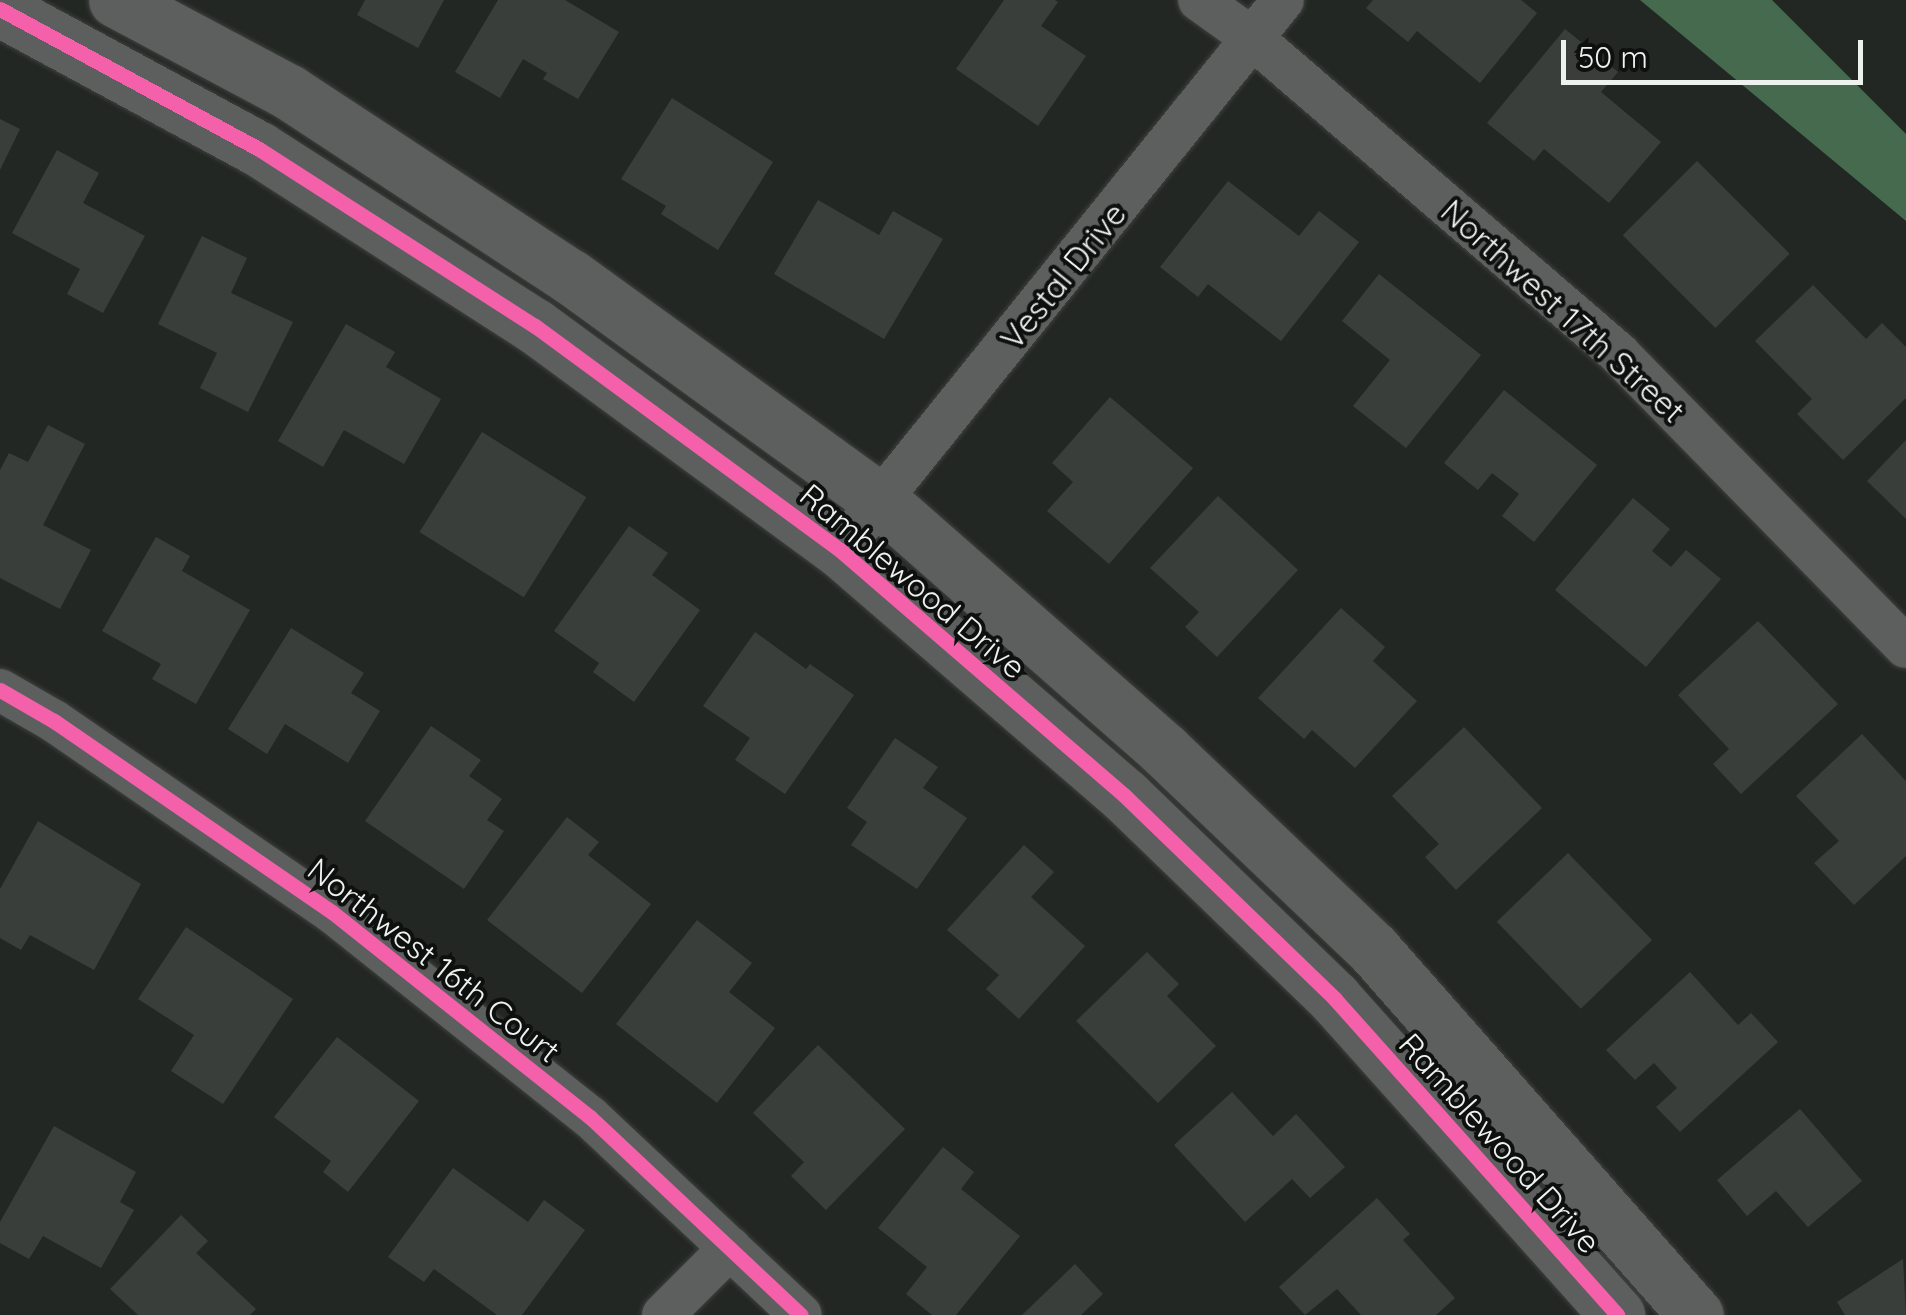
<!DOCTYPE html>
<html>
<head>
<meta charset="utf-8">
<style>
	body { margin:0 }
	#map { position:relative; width:1906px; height:1315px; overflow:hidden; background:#232724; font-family:Quicksand,sans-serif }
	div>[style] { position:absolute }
	.water>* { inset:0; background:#456a4d }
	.building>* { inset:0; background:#3a3e3b; transform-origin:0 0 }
	.roads { filter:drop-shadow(0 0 2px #3e413e) drop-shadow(0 0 2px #3e413e) }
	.minor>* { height:42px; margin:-21px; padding:0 21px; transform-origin:21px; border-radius:21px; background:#5c5f5d }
	.tertiary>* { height:55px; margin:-27.5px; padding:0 27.5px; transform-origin:27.5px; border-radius:27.5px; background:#5c5f5d }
	.cycleway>* { height:15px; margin:-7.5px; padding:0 7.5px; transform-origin:7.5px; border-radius:7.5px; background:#f560ab }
	span { translate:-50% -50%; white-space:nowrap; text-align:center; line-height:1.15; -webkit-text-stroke:8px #0d100e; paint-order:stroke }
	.street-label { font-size:32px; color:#eef2ef }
	.scale { position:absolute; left:1561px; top:40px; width:302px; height:45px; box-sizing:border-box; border:5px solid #eef2ef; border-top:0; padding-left:12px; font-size:30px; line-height:35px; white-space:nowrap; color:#eef2ef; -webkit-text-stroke:8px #0d100e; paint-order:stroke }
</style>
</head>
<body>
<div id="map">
	<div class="water">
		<i style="clip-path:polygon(1640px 0,1772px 0,1906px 134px,1906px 221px)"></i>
	</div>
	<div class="building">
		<i style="clip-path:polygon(365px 0,444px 0,418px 48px,357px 15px)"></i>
		<i style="clip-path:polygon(498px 0,565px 0,619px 32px,578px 99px,543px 79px,547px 73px,523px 59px,500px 98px,455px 72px)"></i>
		<i style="clip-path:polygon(1004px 0,1055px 0,1058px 2px,1041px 26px,1086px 56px,1038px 126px,956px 69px)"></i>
		<i style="clip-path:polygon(1373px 0,1521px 0,1537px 13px,1480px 83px,1417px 31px,1408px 42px,1366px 8px)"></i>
		<i style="clip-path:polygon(1565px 29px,1618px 72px,1601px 92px,1661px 142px,1609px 203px,1544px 149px,1534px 161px,1487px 123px)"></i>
		<i style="clip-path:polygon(672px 98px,773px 162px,718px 250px,661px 214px,666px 206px,621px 179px)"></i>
		<i style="clip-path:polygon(0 119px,20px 129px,0 170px)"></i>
		<i style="clip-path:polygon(57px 150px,99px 173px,83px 203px,145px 236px,103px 313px,67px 294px,80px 269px,12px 233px)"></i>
		<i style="left:1697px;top:161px;width:131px;height:105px;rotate:45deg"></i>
		<i style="clip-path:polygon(1228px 181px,1299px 236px,1319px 211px,1359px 242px,1281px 341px,1208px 284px,1198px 297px,1160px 267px)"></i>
		<i style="clip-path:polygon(818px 200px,879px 235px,893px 211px,943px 239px,884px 339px,774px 274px)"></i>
		<i style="clip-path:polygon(202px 236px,247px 258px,231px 293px,293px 322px,248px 412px,200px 388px,217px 353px,158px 324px)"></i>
		<i style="clip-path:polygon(1379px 274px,1481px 355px,1406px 448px,1353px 406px,1390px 360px,1342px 321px)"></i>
		<i style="clip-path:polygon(1813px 285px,1866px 339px,1882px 323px,1906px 347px,1906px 398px,1843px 460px,1797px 414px,1812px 399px,1755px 341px)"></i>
		<i style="clip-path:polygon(346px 324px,395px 352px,386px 367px,441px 399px,404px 464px,344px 430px,323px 467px,278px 441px)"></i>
		<i style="clip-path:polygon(1504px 390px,1597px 465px,1534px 542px,1502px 516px,1519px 494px,1492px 473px,1478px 490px,1444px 463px)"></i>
		<i style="clip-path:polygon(1110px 397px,1193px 468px,1109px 564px,1047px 511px,1073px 482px,1052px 463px)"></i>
		<i style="clip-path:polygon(48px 425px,85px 444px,43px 525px,91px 550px,60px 609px,0 578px,0 470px,9px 453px,28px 462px)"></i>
		<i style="left:482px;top:432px;width:123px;height:118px;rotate:32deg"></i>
		<i style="clip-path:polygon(1906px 440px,1906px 519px,1867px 481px)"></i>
		<i style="clip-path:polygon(1218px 496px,1298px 570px,1217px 657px,1185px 627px,1199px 612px,1150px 568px)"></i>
		<i style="clip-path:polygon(1633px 498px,1670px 529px,1652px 551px,1671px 567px,1686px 550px,1721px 579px,1646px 667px,1555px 590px)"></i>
		<i style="clip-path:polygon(629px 526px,668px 553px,652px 575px,700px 610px,634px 702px,593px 672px,599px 663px,554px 631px)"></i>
		<i style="clip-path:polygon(156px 537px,190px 556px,182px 571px,250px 610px,196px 704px,152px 679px,161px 664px,102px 631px)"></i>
		<i style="clip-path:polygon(1341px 608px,1385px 647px,1373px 661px,1417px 701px,1355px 768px,1312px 730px,1304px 739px,1258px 698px)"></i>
		<i style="clip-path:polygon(1758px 621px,1838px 704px,1741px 794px,1713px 764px,1729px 749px,1678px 695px)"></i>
		<i style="clip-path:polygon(291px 628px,364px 673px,351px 693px,380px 711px,348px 763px,285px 724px,267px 754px,228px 729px)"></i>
		<i style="clip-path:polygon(755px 632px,806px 669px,810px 664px,854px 695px,785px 794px,735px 760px,750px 738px,703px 706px)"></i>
		<i style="clip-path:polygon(431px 726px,481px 760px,469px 776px,502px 799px,487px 820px,504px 831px,464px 889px,365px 821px)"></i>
		<i style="clip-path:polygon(1464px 727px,1542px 808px,1456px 890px,1425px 857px,1439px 844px,1392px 796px)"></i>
		<i style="clip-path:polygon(1862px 734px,1906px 781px,1906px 856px,1854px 905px,1814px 863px,1839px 841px,1796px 796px)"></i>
		<i style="clip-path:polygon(895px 738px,938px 767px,923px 788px,967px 818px,917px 889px,851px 845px,867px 822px,847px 808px)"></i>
		<i style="clip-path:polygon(567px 817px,599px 842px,588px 855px,651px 904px,582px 993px,487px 920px)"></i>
		<i style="clip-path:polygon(38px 821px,141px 884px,94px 970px,30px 935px,21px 950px,0 938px,0 889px)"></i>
		<i style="clip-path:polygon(1024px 845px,1054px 872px,1031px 897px,1085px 946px,1019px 1019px,986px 989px,999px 975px,947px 930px)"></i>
		<i style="left:1568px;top:853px;width:121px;height:99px;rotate:46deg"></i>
		<i style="clip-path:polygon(697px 920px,752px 963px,729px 992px,775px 1028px,717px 1103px,616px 1024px)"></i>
		<i style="clip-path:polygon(186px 927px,293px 999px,223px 1104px,171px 1071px,194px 1035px,138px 999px)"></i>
		<i style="clip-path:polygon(1147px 952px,1179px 984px,1167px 996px,1216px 1046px,1158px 1103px,1076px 1021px)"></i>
		<i style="clip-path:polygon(1690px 972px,1738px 1025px,1751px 1013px,1778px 1042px,1680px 1132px,1656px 1107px,1677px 1088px,1654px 1063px,1635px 1080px,1606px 1050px)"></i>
		<i style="clip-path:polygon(337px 1037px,419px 1101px,348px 1192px,323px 1172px,331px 1161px,274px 1117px)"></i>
		<i style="clip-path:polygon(818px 1045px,905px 1129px,826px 1210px,791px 1176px,804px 1162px,753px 1113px)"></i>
		<i style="clip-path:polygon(1232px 1092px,1273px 1136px,1296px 1114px,1345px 1167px,1310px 1198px,1292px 1179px,1245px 1222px,1174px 1145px)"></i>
		<i style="clip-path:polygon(1800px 1109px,1862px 1181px,1808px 1227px,1776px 1191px,1747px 1216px,1717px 1180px)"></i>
		<i style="clip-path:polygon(54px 1126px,136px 1172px,120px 1202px,134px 1210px,101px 1268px,43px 1236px,29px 1259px,0 1243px,0 1222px)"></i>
		<i style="clip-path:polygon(943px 1147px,974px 1172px,961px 1189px,1020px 1236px,956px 1315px,932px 1315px,906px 1294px,927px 1267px,878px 1228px)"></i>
		<i style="clip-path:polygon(453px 1168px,528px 1222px,544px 1200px,585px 1230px,522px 1315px,497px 1315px,434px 1269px,424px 1282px,388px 1257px)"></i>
		<i style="clip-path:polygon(1377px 1198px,1410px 1234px,1403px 1240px,1455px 1298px,1436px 1315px,1361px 1315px,1337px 1289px,1305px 1315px,1279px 1287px)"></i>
		<i style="clip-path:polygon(181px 1215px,208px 1241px,196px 1253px,256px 1309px,250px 1315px,138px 1315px,110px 1289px)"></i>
		<i style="clip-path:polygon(1903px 1259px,1906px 1315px,1845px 1315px,1837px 1302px)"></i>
		<i style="clip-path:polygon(1075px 1264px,1103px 1294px,1081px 1315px,1022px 1315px)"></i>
	</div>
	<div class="roads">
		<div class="minor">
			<i style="left:1199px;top:0;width:65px;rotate:35.6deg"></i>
			<i style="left:1252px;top:38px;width:484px;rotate:40.7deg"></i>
			<i style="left:1619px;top:354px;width:410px;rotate:45.6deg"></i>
			<i style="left:840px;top:550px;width:706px;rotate:-51.15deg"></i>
			<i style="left:0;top:690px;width:62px;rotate:29.9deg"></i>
			<i style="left:54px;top:721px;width:337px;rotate:34.5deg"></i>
			<i style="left:332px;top:912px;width:330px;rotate:38.5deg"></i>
			<i style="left:590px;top:1117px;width:289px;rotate:43.2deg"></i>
			<i style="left:663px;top:1315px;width:95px;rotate:-45deg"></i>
		</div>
		<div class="tertiary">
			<i style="left:116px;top:0;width:196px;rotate:28deg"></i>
			<i style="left:289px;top:92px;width:337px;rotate:33.3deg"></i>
			<i style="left:571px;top:277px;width:384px;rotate:35.9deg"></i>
			<i style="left:882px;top:502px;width:376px;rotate:41.3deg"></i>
			<i style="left:1164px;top:750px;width:289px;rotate:43.6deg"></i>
			<i style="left:1373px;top:949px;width:488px;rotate:48.6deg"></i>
			<i style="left:0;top:9px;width:294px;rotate:28.4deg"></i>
			<i style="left:259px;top:149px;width:328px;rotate:32.7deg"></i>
			<i style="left:535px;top:326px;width:378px;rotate:36.3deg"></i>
			<i style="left:840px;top:550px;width:376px;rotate:40.8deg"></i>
			<i style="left:1125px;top:796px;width:291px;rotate:44deg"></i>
			<i style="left:1334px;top:998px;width:425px;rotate:48.2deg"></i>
		</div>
	</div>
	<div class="cycleway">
		<i style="left:0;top:9px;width:294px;rotate:28.4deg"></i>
		<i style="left:259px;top:149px;width:328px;rotate:32.7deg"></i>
		<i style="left:535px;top:326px;width:378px;rotate:36.3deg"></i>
		<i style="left:840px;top:550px;width:376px;rotate:40.8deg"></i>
		<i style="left:1125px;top:796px;width:291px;rotate:44deg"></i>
		<i style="left:1334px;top:998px;width:425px;rotate:48.2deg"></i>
		<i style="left:0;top:690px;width:62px;rotate:29.9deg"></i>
		<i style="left:54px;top:721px;width:337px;rotate:34.5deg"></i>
		<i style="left:332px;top:912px;width:330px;rotate:38.5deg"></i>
		<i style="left:590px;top:1117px;width:289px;rotate:43.2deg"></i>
	</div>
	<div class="street-label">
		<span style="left:1063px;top:276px;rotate:-51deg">Vestal Drive</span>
		<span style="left:1563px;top:311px;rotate:42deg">Northwest 17th Street</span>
		<span style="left:913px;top:581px;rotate:40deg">Ramblewood Drive</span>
		<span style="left:434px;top:960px;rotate:38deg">Northwest 16th Court</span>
		<span style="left:1500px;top:1143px;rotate:48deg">Ramblewood Drive</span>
	</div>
	<div class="scale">50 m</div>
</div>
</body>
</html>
